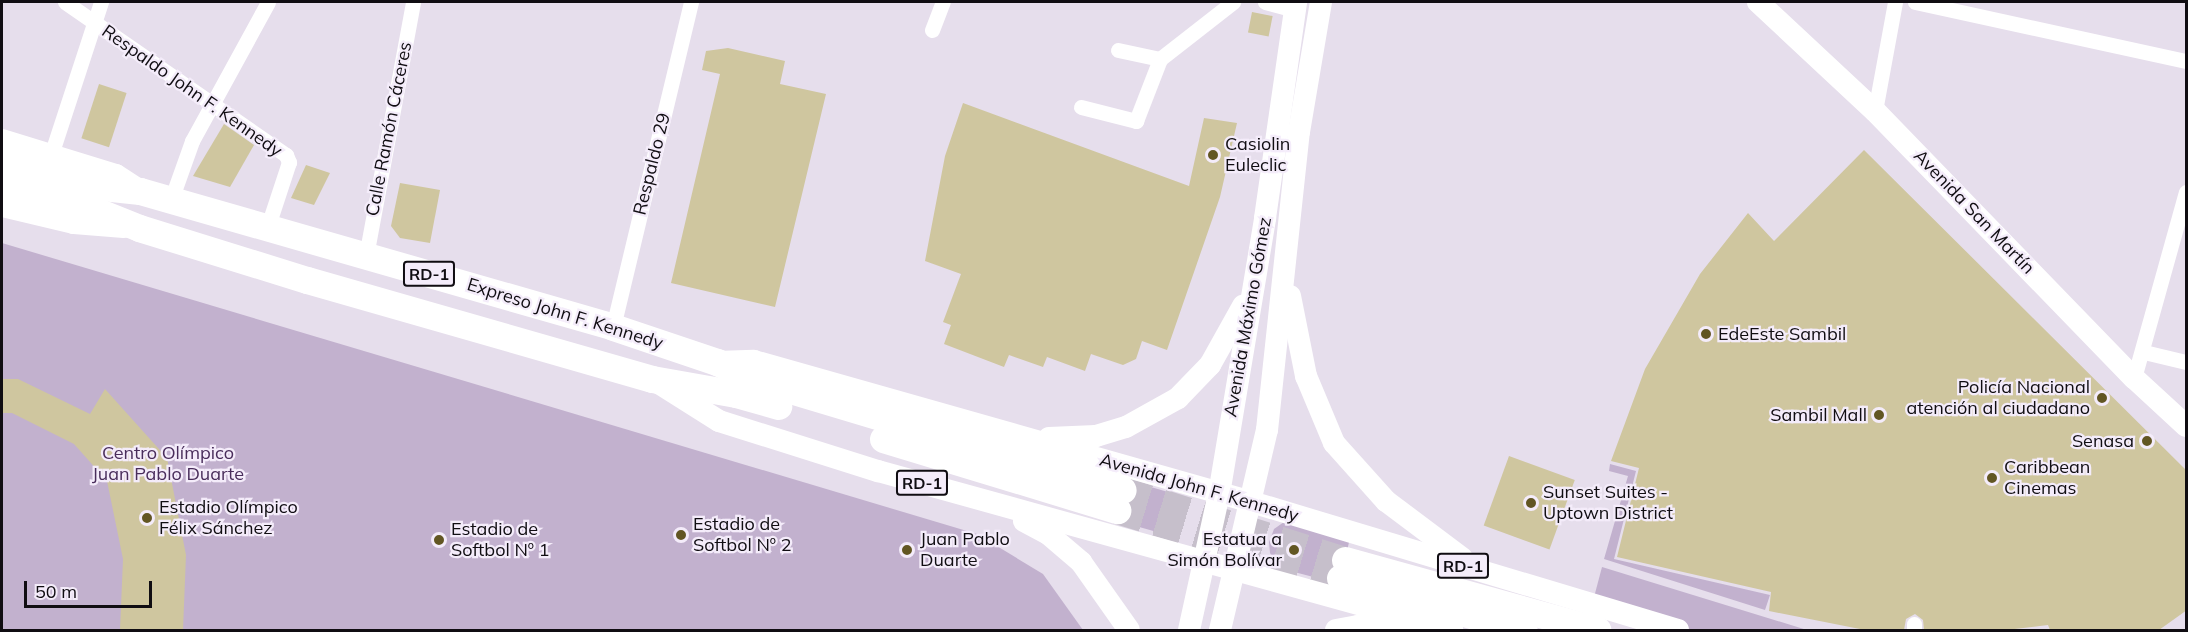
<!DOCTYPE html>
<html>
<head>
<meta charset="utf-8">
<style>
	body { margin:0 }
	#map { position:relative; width:2188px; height:632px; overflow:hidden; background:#e6deec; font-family:Mulish,sans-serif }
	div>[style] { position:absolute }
	.green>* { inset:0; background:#c2b1ce }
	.building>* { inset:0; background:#cfc69f; transform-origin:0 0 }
	.highway-tunnel>* { height:27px; margin-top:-13.5px; transform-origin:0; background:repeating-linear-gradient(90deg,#c6bfcb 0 27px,transparent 0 41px) }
	.street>* { height:15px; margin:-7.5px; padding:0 7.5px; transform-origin:7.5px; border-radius:7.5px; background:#fff }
	.primary>* { height:22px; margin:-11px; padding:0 11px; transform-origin:11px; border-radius:11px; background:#fff }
	.highway>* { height:27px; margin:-13.5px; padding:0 13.5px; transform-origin:13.5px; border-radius:13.5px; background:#fff }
	.dots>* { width:16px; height:16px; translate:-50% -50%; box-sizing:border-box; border:3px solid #f4ecfa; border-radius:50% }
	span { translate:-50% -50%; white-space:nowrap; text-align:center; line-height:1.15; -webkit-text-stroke:4.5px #f4ecfa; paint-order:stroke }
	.shield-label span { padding:2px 4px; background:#f4ecfa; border:2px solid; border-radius:4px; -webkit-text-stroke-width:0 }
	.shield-label { font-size:16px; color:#100d12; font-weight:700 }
	.street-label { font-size:18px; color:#100d12 }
	.poi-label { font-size:18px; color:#100d12 }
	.left { translate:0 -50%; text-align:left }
	.right { translate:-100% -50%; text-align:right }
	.park-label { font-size:18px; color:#492d5b }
	.frame { position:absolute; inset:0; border:3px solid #100d12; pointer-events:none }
	.scale { position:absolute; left:24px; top:581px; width:128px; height:27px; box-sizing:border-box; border:3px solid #100d12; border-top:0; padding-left:8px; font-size:18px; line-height:21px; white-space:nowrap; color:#100d12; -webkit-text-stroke:4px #f4ecfa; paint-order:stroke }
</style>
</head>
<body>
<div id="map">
	<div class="green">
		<i style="clip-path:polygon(2px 243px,977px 534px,1043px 574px,1083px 630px,2px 630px)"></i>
		<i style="clip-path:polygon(1610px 464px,1636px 471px,1614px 559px,1770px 595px,1765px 610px,1604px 559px,1628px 476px,1609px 471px)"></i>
		<i style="clip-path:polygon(1130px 481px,1168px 492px,1179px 506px,1175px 523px,1164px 534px,1118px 521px)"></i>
		<i style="clip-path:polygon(1284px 522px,1349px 542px,1340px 584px,1279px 568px,1270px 553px,1269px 542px,1274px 529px)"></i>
		<i style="clip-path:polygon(1602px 567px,1807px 630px,1691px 630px,1593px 601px)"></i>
	</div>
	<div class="building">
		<i style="left:1252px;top:12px;width:21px;height:21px;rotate:11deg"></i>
		<i style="clip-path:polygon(728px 48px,785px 61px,780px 84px,826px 94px,775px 307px,671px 283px,720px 74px,702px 70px,706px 51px)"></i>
		<i style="left:99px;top:84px;width:29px;height:57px;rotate:18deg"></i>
		<i style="clip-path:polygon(963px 103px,1189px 186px,1204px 118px,1237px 123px,1220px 197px,1167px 350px,1142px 341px,1136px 359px,1123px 365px,1091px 354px,1085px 371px,1047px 357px,1043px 367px,1009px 355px,1004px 367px,944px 344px,951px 325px,943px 322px,961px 274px,925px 261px,945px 156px)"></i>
		<i style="clip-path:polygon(224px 124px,254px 145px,230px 187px,193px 176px)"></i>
		<i style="clip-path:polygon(1864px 150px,2187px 471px,2187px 610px,2159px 630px,2050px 630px,2048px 625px,2006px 630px,1924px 630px,1923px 620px,1915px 614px,1906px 619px,1904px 630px,1865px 630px,1769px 611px,1771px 592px,1617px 557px,1639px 468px,1611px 461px,1645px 369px,1700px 274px,1748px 213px,1774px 241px)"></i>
		<i style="clip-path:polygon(306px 165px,330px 173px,314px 205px,291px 198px)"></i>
		<i style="clip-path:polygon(400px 183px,440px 190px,430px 243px,400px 238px,391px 226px)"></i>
		<i style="clip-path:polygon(2px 379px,18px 379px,90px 414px,105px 389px,167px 458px,186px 555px,183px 630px,120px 630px,123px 559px,107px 481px,74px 444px,12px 413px,2px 413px)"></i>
		<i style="left:1509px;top:456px;width:70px;height:74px;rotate:20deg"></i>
	</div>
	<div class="highway-tunnel">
		<i style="left:1123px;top:490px;width:233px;rotate:17.5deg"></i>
		<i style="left:1117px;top:510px;width:233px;rotate:17deg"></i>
	</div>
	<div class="street">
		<i style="left:65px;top:2px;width:269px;rotate:34.7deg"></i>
		<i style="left:286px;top:155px;width:8px;rotate:67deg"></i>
		<i style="left:289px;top:162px;width:71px;rotate:108.2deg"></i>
		<i style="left:1265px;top:2px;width:30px;rotate:15deg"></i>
		<i style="left:1915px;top:2px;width:277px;rotate:12.3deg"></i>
		<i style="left:932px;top:30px;width:30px;rotate:-69deg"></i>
		<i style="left:1118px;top:50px;width:43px;rotate:12.1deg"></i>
		<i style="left:1081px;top:107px;width:57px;rotate:14.3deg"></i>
		<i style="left:1136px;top:121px;width:66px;rotate:-68.8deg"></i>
		<i style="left:1160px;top:59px;width:93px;rotate:-38deg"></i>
		<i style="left:1875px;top:111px;width:111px;rotate:-79.6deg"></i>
		<i style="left:51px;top:155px;width:161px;rotate:-71.9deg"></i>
		<i style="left:171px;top:200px;width:63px;rotate:-70.4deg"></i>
		<i style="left:192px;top:141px;width:158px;rotate:-61.3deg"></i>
		<i style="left:366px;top:256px;width:258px;rotate:-79.5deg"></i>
		<i style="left:613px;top:327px;width:334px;rotate:-76.5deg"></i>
		<i style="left:2144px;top:352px;width:43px;rotate:13.4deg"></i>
		<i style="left:2134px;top:378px;width:193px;rotate:-74.4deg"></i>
		<i style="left:1914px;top:630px;width:6px;rotate:-90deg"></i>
	</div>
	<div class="primary">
		<i style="left:1758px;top:2px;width:160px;rotate:43deg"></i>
		<i style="left:1875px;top:111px;width:372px;rotate:45.9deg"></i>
		<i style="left:2134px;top:378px;width:71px;rotate:42.7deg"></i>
		<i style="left:2px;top:140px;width:119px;rotate:17.1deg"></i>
		<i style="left:116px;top:175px;width:27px;rotate:33deg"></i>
		<i style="left:2px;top:206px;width:74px;rotate:13.3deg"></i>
		<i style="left:74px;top:223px;width:50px;rotate:4.6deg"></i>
		<i style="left:1290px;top:296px;width:82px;rotate:78.7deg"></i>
		<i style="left:1306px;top:376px;width:73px;rotate:67.3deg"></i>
		<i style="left:1334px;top:443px;width:78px;rotate:48.1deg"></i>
		<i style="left:1386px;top:501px;width:95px;rotate:36.9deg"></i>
		<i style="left:717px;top:362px;width:37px;rotate:-2deg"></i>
		<i style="left:754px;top:361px;width:513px;rotate:15.82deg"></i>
		<i style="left:1248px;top:501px;width:449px;rotate:16.7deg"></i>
		<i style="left:657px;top:382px;width:73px;rotate:32.2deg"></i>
		<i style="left:719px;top:421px;width:167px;rotate:17.5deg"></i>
		<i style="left:878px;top:471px;width:596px;rotate:15.48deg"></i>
		<i style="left:1049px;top:438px;width:47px;rotate:-2.4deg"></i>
		<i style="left:1096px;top:436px;width:31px;rotate:-17deg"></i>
		<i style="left:1126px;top:427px;width:60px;rotate:-29.1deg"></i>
		<i style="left:1178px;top:398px;width:46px;rotate:-45.9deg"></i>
		<i style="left:1210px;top:365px;width:68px;rotate:-60.8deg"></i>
		<i style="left:1024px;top:521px;width:26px;rotate:28deg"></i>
		<i style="left:1047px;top:533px;width:45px;rotate:40.5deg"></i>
		<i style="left:1081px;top:562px;width:83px;rotate:54.8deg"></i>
		<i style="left:1189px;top:630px;width:139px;rotate:-77.6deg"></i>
		<i style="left:1219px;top:494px;width:280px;rotate:-80.5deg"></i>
		<i style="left:1265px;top:218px;width:218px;rotate:-81.8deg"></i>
		<i style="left:1220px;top:630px;width:205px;rotate:-76.8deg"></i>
		<i style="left:1267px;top:430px;width:300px;rotate:-83.9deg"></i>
		<i style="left:1299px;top:132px;width:132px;rotate:-80.4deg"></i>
		<i style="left:1336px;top:630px;width:22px;rotate:-10deg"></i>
		<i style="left:1358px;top:626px;width:51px"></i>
	</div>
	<div class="highway">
		<i style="left:2px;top:159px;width:104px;rotate:15.6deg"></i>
		<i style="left:102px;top:187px;width:38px;rotate:6deg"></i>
		<i style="left:140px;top:191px;width:492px;rotate:16deg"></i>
		<i style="left:613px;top:327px;width:110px;rotate:18.6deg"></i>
		<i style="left:717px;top:362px;width:37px;rotate:26deg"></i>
		<i style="left:750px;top:378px;width:389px;rotate:16.7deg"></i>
		<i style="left:2px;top:181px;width:67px;rotate:15.5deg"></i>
		<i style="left:67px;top:199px;width:78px;rotate:21.9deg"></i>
		<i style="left:139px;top:228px;width:176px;rotate:17.2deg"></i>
		<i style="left:307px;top:280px;width:359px;rotate:16deg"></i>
		<i style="left:652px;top:379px;width:85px;rotate:10.1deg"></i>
		<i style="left:736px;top:394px;width:44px;rotate:15.9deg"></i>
		<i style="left:883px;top:439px;width:245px;rotate:16.9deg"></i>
		<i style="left:1345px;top:560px;width:262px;rotate:15.5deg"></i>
		<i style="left:1340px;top:578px;width:191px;rotate:15.8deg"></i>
	</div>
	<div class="dots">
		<i style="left:1213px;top:155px;background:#625623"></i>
		<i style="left:1706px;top:334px;background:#625623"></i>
		<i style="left:2102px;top:398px;background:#625623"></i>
		<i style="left:1879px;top:415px;background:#625623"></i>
		<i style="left:2147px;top:441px;background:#625623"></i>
		<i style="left:1992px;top:478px;background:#625623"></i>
		<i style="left:1531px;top:503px;background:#625623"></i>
		<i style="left:147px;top:518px;background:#625623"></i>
		<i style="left:681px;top:535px;background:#625623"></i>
		<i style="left:439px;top:540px;background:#625623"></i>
		<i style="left:907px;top:550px;background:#625623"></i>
		<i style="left:1294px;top:550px;background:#625623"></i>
	</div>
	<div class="shield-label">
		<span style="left:429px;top:274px">RD-1</span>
		<span style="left:922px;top:483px">RD-1</span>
		<span style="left:1463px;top:566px">RD-1</span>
	</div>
	<div class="street-label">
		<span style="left:192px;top:91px;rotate:35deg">Respaldo John F. Kennedy</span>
		<span style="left:389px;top:129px;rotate:-79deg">Calle Ramón Cáceres</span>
		<span style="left:652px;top:164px;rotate:-76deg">Respaldo 29</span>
		<span style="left:1974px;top:212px;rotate:46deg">Avenida San Martín</span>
		<span style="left:565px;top:314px;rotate:17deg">Expreso John F. Kennedy</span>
		<span style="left:1248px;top:317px;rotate:-80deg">Avenida Máximo Gómez</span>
		<span style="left:1199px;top:488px;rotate:16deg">Avenida John F. Kennedy</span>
	</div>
	<div class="poi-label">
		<span class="left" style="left:1225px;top:155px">Casiolin<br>Euleclic</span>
		<span class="left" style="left:1718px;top:334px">EdeEste Sambil</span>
		<span class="right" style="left:2090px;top:398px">Policía Nacional<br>atención al ciudadano</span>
		<span class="right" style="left:1867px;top:415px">Sambil Mall</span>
		<span class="right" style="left:2134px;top:441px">Senasa</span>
		<span class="left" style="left:2004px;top:478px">Caribbean<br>Cinemas</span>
		<span class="left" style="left:1543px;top:503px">Sunset Suites -<br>Uptown District</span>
		<span class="left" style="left:159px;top:518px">Estadio Olímpico<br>Félix Sánchez</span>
		<span class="left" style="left:693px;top:535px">Estadio de<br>Softbol Nº 2</span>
		<span class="left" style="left:451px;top:540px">Estadio de<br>Softbol Nº 1</span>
		<span class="left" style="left:920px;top:550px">Juan Pablo<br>Duarte</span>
		<span class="right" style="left:1282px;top:550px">Estatua a<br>Simón Bolívar</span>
	</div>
	<div class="park-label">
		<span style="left:168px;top:464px">Centro Olímpico<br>Juan Pablo Duarte</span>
	</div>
	<div class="frame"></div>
	<div class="scale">50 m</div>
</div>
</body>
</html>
